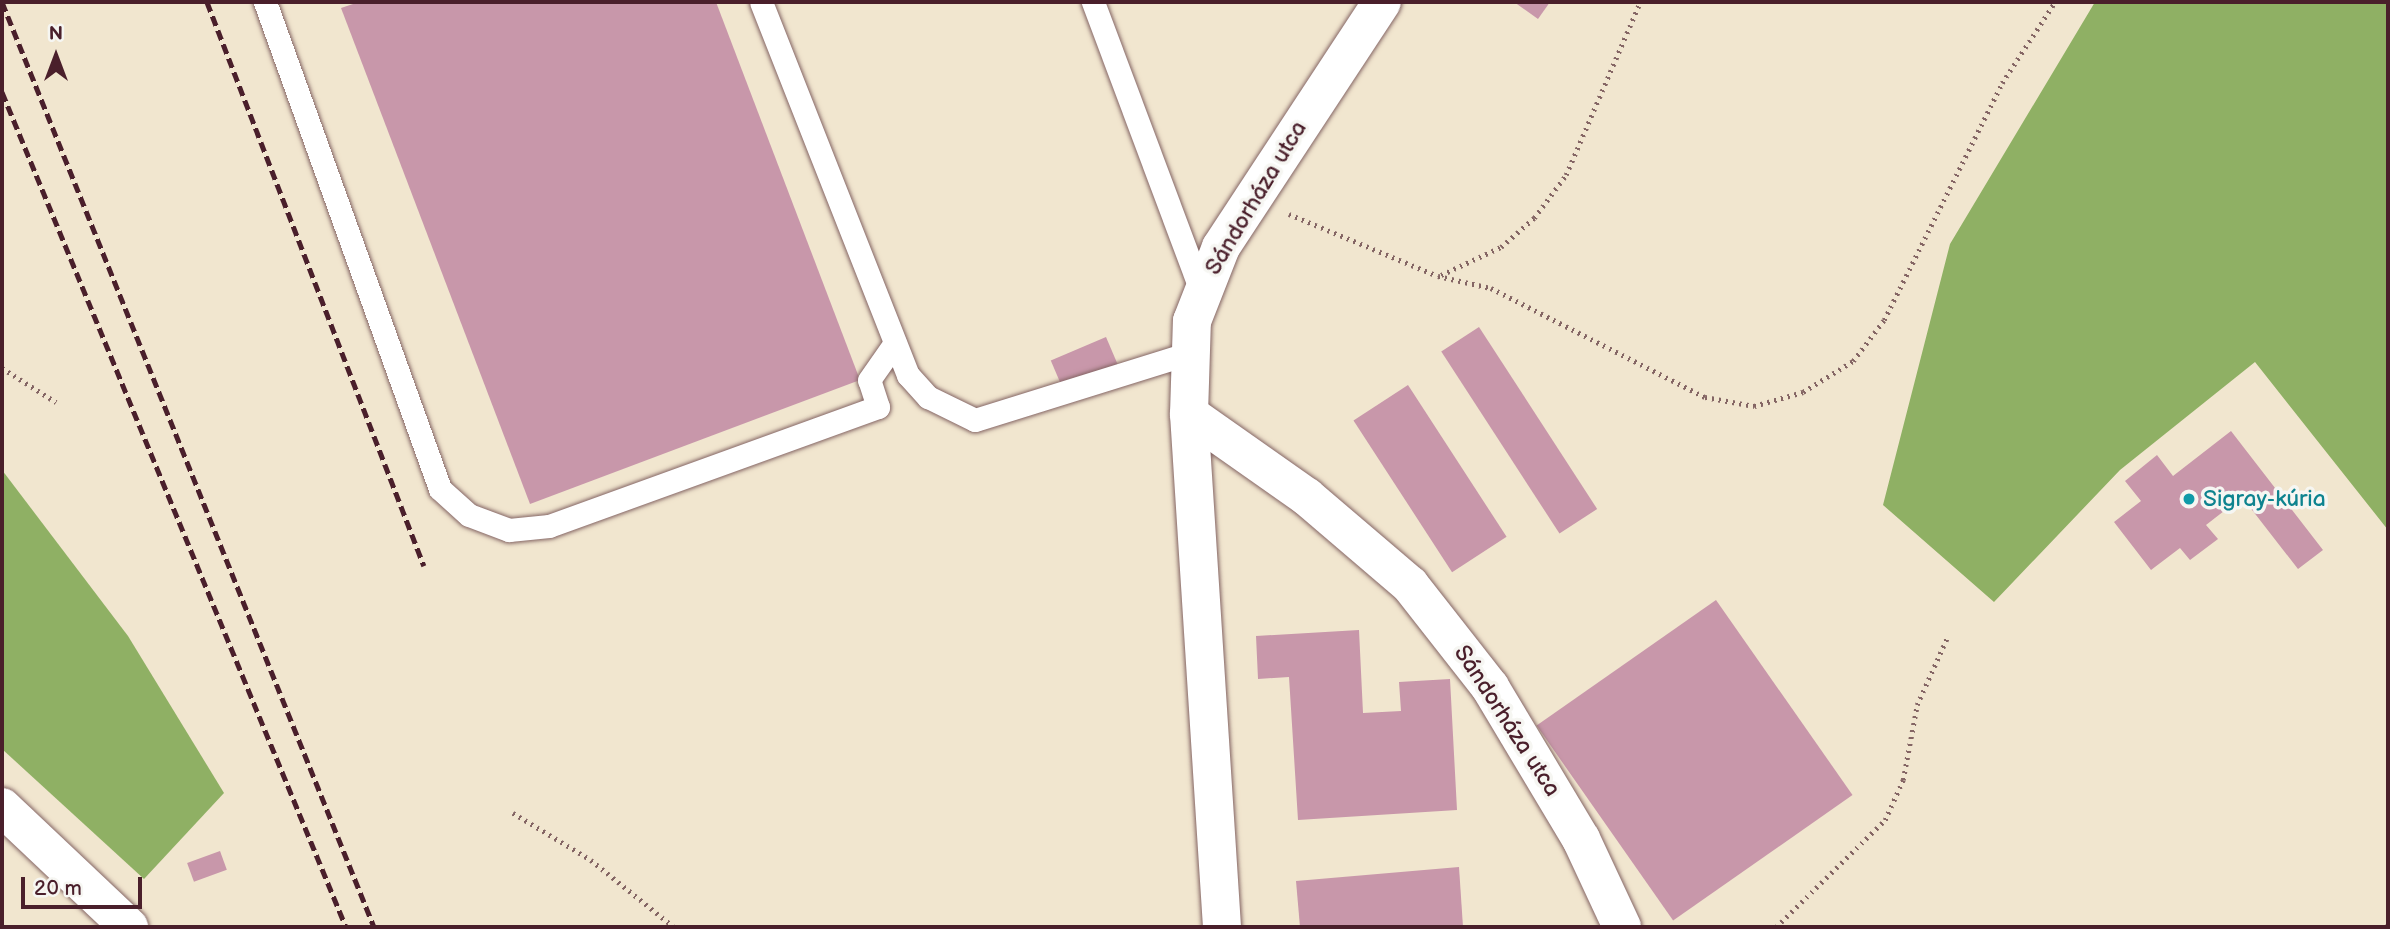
<!DOCTYPE html>
<html>
<head>
<meta charset="utf-8">
<style>
	body { margin:0 }
	#map { position:relative; width:2390px; height:929px; overflow:hidden; background:#f1e6cf; font-family:"Balsamiq Sans",sans-serif }
	div>[style] { position:absolute }
	[style*='--x'] { left:calc(var(--x)*1px); top:calc(var(--y)*1px); width:calc(var(--w)*1px); rotate:calc(var(--a)*1deg) }
	.forest>* { inset:0; background:#8fb064 }
	.building>* { inset:0; background:#c897aa; transform-origin:0 0 }
	.path>* { height:4.5px; margin-top:-2.25px; transform-origin:0; background:repeating-linear-gradient(90deg,#846564 0 2px,transparent 0 7px) }
	.roads { filter:drop-shadow(0 0 2px #846564) drop-shadow(0 0 2px #846564) }
	.lane>* { height:23px; margin:-11.5px; padding:0 11.5px; transform-origin:11.5px; border-radius:11.5px; background:#fff }
	.street>* { height:38px; margin:-19px; padding:0 19px; transform-origin:19px; border-radius:19px; background:#fff }
	.primary>* { height:38px; margin:-19px; padding:0 19px; transform-origin:19px; border-radius:19px; background:#fff }
	.rail>* { height:5px; margin-top:-2.5px; transform-origin:0; background:repeating-linear-gradient(90deg,#4a1f2b 0 10px,transparent 0 15px) }
	.dots>* { width:19px; height:19px; translate:-50% -50%; box-sizing:border-box; border:4px solid #f6f6f2; border-radius:50% }
	span { translate:-50% -50%; white-space:nowrap; text-align:center; line-height:1.15; -webkit-text-stroke:7px #f6f6f2; paint-order:stroke }
	.street-label { font-size:23px; color:#4a1f2b }
	.culture-label { font-size:23px; color:#0d838f }
	.left { translate:0 -50%; text-align:left }
	.frame { position:absolute; inset:0; border:4px solid #4a1f2b; pointer-events:none }
	.north { position:absolute; left:21px; top:21px; width:70px; height:70px; -webkit-text-stroke:5px #f6f6f2; paint-order:stroke; rotate:0deg; font-size:19px; font-weight:700; line-height:28px; text-align:center; color:#4a1f2b }
	.north::after { content:''; display:block; margin:auto; width:24px; height:32px; background:#4a1f2b; clip-path:polygon(50% 0,100% 100%,50% 72%,0 100%) }
	.scale { position:absolute; left:21px; top:877px; width:121px; height:32px; box-sizing:border-box; border:4px solid #4a1f2b; border-top:0; padding-left:9px; font-size:21px; line-height:24px; white-space:nowrap; color:#4a1f2b; -webkit-text-stroke:5px #f6f6f2; paint-order:stroke }
</style>
</head>
<body>
<div id="map">
	<div class="forest">
		<div style="clip-path:polygon(2095px 2px,2388px 2px,2388px 530px,2255px 362px,2120px 470px,1994px 602px,1883px 505px,1950px 244px)"></div>
		<div style="clip-path:polygon(2px 470px,128px 636px,224px 793px,144px 879px,2px 749px)"></div>
	</div>
	<div class="building">
		<div style="clip-path:polygon(359px 2px,716px 2px,860px 380px,530px 504px,341px 8px)"></div>
		<div style="clip-path:polygon(1514px 2px,1550px 2px,1538px 19px)"></div>
		<div style="left:1479px;top:327px;width:217px;height:45px;rotate:57deg"></div>
		<div style="left:1106px;top:337px;width:30px;height:60px;rotate:67deg"></div>
		<div style="left:1408px;top:385px;width:181px;height:65px;rotate:57deg"></div>
		<div style="clip-path:polygon(2231px 431px,2323px 550px,2298px 569px,2242px 497px,2206px 525px,2218px 539px,2190px 560px,2180px 548px,2151px 570px,2114px 522px,2141px 501px,2125px 481px,2157px 455px,2173px 476px)"></div>
		<div style="left:1716px;top:600px;width:238px;height:219px;rotate:55deg"></div>
		<div style="clip-path:polygon(1359px 630px,1363px 713px,1401px 711px,1399px 682px,1450px 679px,1457px 810px,1298px 820px,1289px 677px,1258px 679px,1256px 636px)"></div>
		<div style="left:220px;top:851px;width:20px;height:35px;rotate:70deg"></div>
		<div style="clip-path:polygon(1459px 867px,1463px 927px,1300px 927px,1296px 881px)"></div>
	</div>
	<div class="path">
		<div style="--x:1289;--y:214;--w:161;--a:22.6"></div>
		<div style="--x:1438;--y:276;--w:54;--a:12.8"></div>
		<div style="--x:1491;--y:288;--w:240;--a:27"></div>
		<div style="--x:1705;--y:397;--w:50;--a:10.4"></div>
		<div style="--x:1754;--y:406;--w:51;--a:-15.9"></div>
		<div style="--x:1803;--y:392;--w:59;--a:-31.8"></div>
		<div style="--x:1853;--y:361;--w:51;--a:-52.9"></div>
		<div style="--x:1884;--y:320;--w:265;--a:-63.5"></div>
		<div style="--x:2002;--y:83;--w:97;--a:-56.8"></div>
		<div style="--x:1441;--y:275;--w:66;--a:-25"></div>
		<div style="--x:1501;--y:247;--w:44;--a:-41.3"></div>
		<div style="--x:1534;--y:218;--w:54;--a:-53.3"></div>
		<div style="--x:1566;--y:175;--w:188;--a:-66.8"></div>
		<div style="--x:2;--y:368;--w:64;--a:32.2"></div>
		<div style="--x:513;--y:813;--w:91;--a:31.1"></div>
		<div style="--x:591;--y:860;--w:107;--a:38.9"></div>
		<div style="--x:1776;--y:927;--w:153;--a:-44.5"></div>
		<div style="--x:1885;--y:820;--w:44;--a:-65.8"></div>
		<div style="--x:1903;--y:780;--w:76;--a:-79.4"></div>
		<div style="--x:1917;--y:705;--w:73;--a:-65.9"></div>
		<div style="--x:2386;--y:927;--w:3;--a:-45"></div>
	</div>
	<div class="roads">
		<div class="lane">
			<div style="--x:265;--y:2;--w:517;--a:70.23"></div>
			<div style="--x:440;--y:489;--w:39;--a:42"></div>
			<div style="--x:469;--y:515;--w:43;--a:20.6"></div>
			<div style="--x:509;--y:530;--w:40;--a:-5.7"></div>
			<div style="--x:549;--y:526;--w:350;--a:-19.9"></div>
			<div style="--x:878;--y:407;--w:28;--a:-108"></div>
			<div style="--x:869;--y:380;--w:45;--a:-54.9"></div>
			<div style="--x:761;--y:2;--w:401;--a:68.5"></div>
			<div style="--x:908;--y:375;--w:30;--a:48"></div>
			<div style="--x:928;--y:397;--w:52;--a:26.1"></div>
			<div style="--x:975;--y:420;--w:225;--a:-17.3"></div>
			<div style="--x:1093;--y:2;--w:309;--a:69.5"></div>
		</div>
		<div class="street">
			<div style="--x:1189;--y:414;--w:144;--a:35.1"></div>
			<div style="--x:1307;--y:497;--w:135;--a:40.5"></div>
			<div style="--x:1410;--y:585;--w:130;--a:51.9"></div>
			<div style="--x:1490;--y:687;--w:177;--a:59.1"></div>
			<div style="--x:1581;--y:839;--w:97;--a:65"></div>
			<div style="--x:1222;--y:927;--w:514;--a:-93.68"></div>
			<div style="--x:1189;--y:414;--w:93;--a:-88.2"></div>
			<div style="--x:1192;--y:321;--w:79;--a:-68.6"></div>
			<div style="--x:1221;--y:247;--w:293;--a:-56.7"></div>
		</div>
		<div class="primary">
			<div style="--x:2;--y:807;--w:175;--a:43.4"></div>
		</div>
	</div>
	<div class="rail">
		<div style="--x:2;--y:2;--w:997;--a:68.09"></div>
		<div style="--x:207;--y:2;--w:604;--a:68.96"></div>
		<div style="--x:2;--y:92;--w:903;--a:67.61"></div>
	</div>
	<div class="dots">
		<div style="left:2189px;top:499px;background:#0f9aa8"></div>
	</div>
	<div class="street-label">
		<span style="left:1256px;top:198px;rotate:-59deg">Sándorháza utca</span>
		<span style="left:1507px;top:721px;rotate:57deg">Sándorháza utca</span>
	</div>
	<div class="culture-label">
		<span class="left" style="left:2203px;top:499px">Sigray-kúria</span>
	</div>
	<div class="frame"></div>
	<div class="north">N</div>
	<div class="scale">20 m</div>
</div>
</body>
</html>
